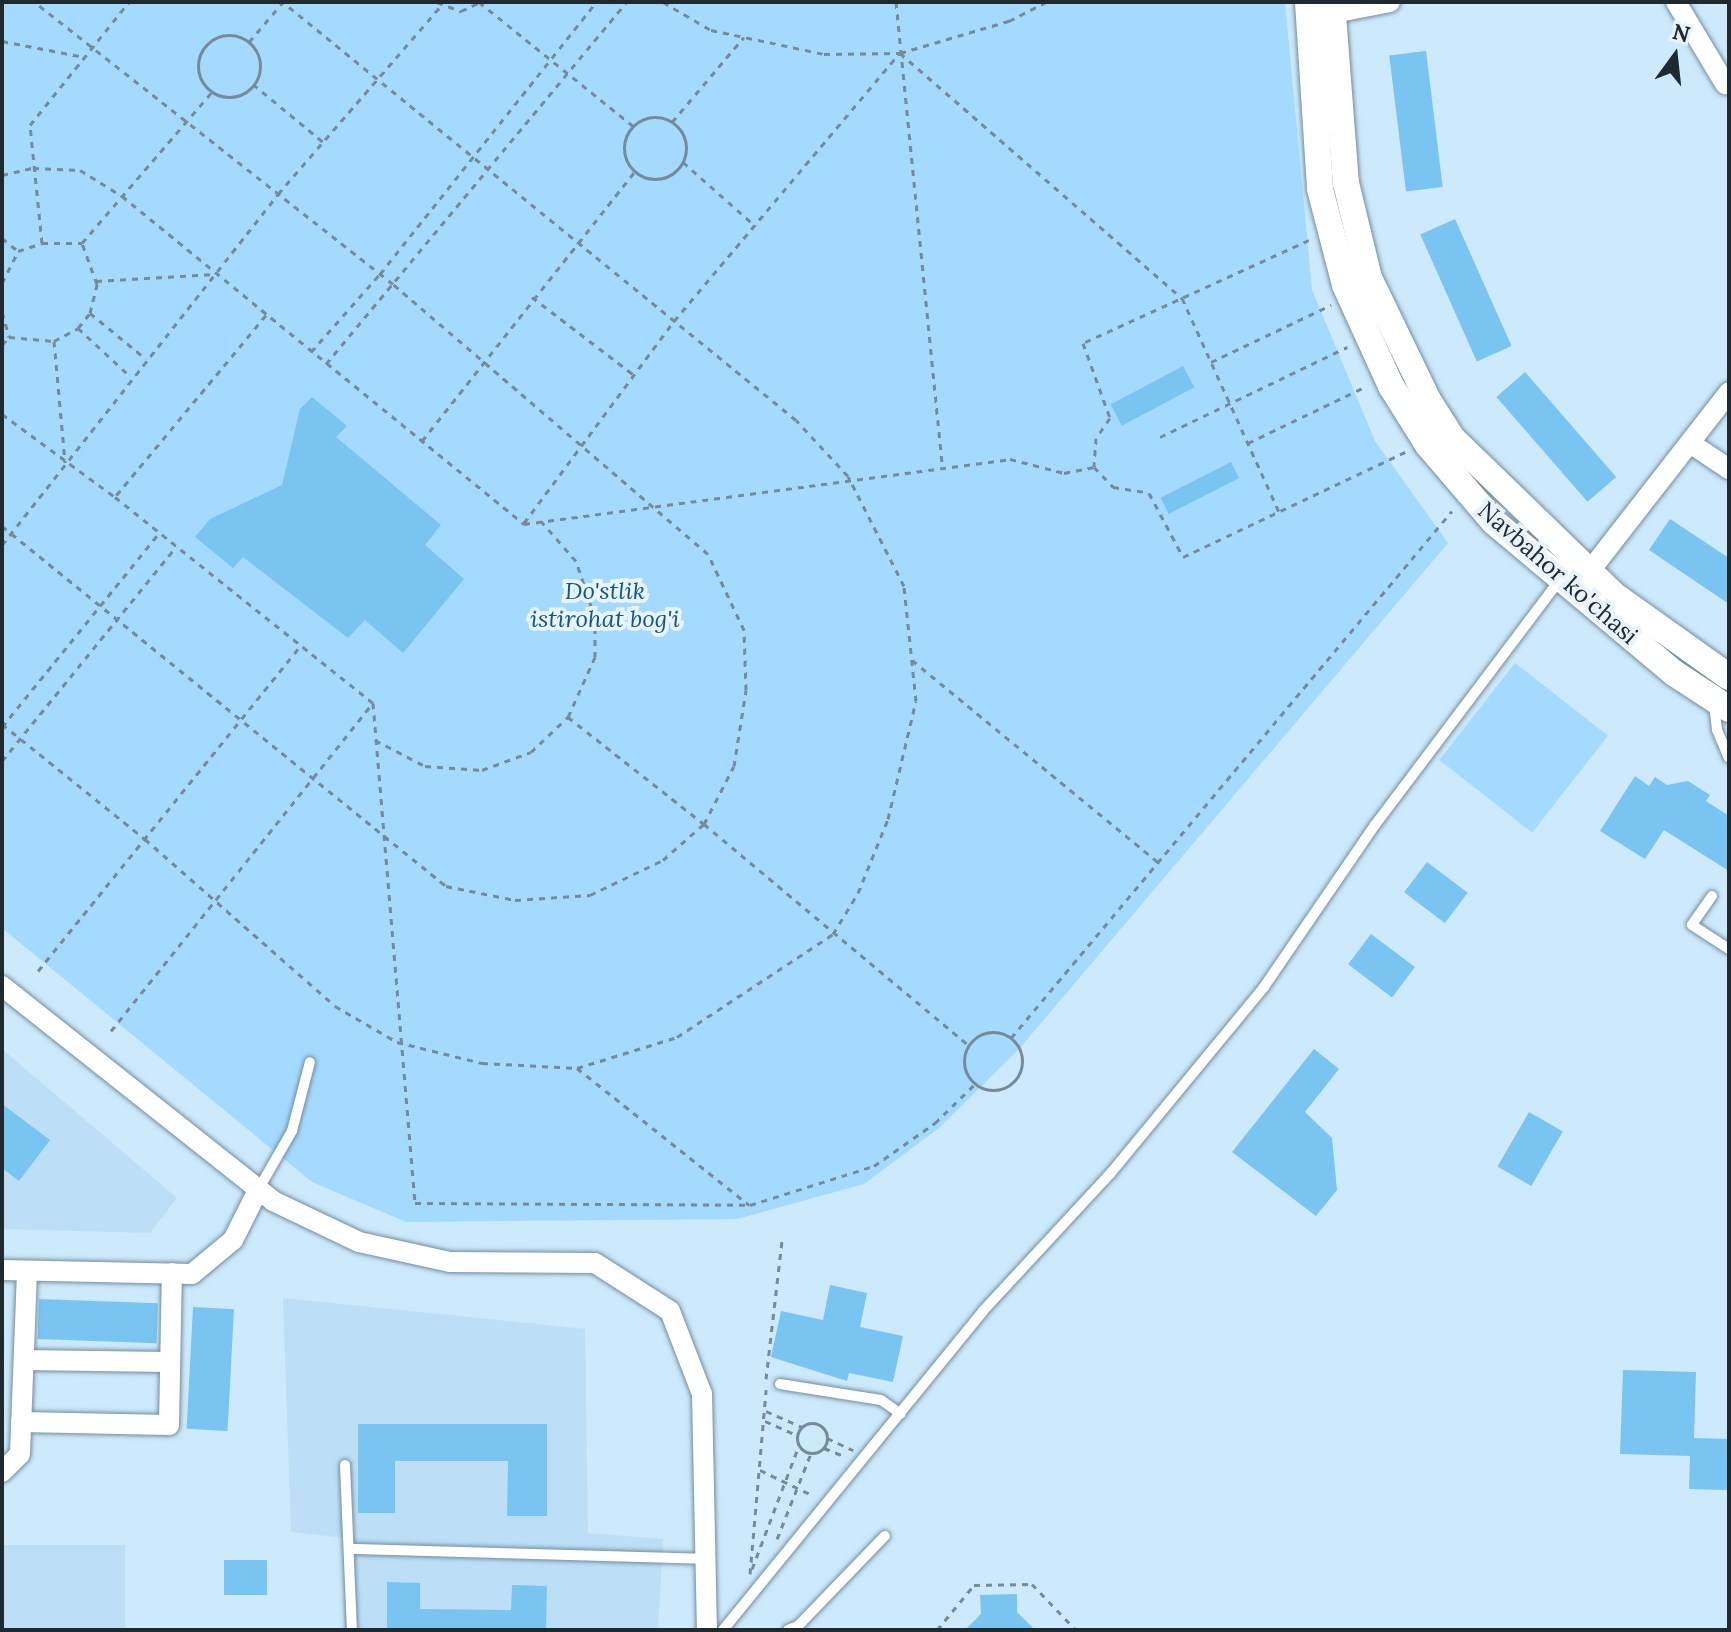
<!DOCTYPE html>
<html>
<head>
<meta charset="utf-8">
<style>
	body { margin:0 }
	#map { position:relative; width:1731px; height:1632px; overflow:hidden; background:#cde9fc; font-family:Lora,serif }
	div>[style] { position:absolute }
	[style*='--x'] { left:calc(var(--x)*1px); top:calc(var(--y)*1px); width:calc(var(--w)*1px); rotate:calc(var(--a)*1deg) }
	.built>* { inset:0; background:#bcdff7; transform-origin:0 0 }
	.green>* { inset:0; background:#a4dafe; transform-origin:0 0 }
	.building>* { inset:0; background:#7ac4f2; transform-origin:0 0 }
	.path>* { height:3px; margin-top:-1.5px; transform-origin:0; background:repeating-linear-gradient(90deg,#778a97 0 6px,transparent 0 12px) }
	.path>.ring { margin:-1.5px; padding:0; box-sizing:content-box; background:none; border:3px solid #778a97; border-radius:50% }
	.roads { filter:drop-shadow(0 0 2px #738d9f) drop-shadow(0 0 2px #738d9f) }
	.service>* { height:10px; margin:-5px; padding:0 5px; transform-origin:5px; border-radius:5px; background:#fff }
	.minor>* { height:20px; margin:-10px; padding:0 10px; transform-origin:10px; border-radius:10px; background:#fff }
	.tertiary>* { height:26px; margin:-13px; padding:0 13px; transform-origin:13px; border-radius:13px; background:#fff }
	span { translate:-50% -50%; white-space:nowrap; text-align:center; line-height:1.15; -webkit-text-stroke:8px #e8f3fb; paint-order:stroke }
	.street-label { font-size:24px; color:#1e2930 }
	.park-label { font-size:24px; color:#0f5a81; font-style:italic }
	.frame { position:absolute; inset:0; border:4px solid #1e2930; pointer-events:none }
	.north { position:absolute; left:1635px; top:16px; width:80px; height:80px; -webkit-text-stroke:6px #e8f3fb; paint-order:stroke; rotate:15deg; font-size:22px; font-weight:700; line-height:32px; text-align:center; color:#1e2930 }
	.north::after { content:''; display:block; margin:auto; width:28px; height:36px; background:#1e2930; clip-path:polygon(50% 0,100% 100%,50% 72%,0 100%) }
</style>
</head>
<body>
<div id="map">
	<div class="built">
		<div style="clip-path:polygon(2px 1049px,177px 1198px,150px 1233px,2px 1229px)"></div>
		<div style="clip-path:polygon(283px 1298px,585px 1329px,588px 1533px,663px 1539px,658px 1630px,344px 1630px,345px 1538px,291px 1532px)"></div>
		<div style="left:2px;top:1545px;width:123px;height:85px"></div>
	</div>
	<div class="green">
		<div style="clip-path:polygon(2px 2px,1285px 2px,1312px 290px,1375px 441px,1448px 543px,1019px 1049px,939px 1128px,864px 1184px,737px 1219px,406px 1222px,312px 1182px,2px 928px)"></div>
		<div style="left:1515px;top:663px;width:118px;height:123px;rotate:38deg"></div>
	</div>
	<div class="building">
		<div style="left:1426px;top:51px;width:137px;height:37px;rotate:83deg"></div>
		<div style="left:1455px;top:219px;width:139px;height:38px;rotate:66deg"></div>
		<div style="left:1183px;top:366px;width:24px;height:82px;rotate:62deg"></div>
		<div style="left:1525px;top:372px;width:139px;height:38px;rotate:49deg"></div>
		<div style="clip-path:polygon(312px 397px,347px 426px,336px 437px,441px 525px,425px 545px,464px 579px,403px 653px,365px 620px,348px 638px,243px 557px,233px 568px,195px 537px,210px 519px,282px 485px,300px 409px)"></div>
		<div style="left:1231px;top:462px;width:18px;height:79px;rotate:63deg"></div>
		<div style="clip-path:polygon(1670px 519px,1729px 558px,1729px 604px,1649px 550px)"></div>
		<div style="clip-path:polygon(1635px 776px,1649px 786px,1655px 777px,1667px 785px,1688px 781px,1710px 795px,1706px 801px,1729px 816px,1729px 871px,1664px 830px,1645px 859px,1600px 831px)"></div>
		<div style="left:1427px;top:862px;width:51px;height:38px;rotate:37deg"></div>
		<div style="left:1371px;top:934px;width:55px;height:38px;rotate:37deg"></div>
		<div style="clip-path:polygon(1314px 1049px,1339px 1069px,1305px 1112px,1332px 1138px,1337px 1190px,1316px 1216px,1232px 1152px)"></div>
		<div style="clip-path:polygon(2px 1104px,50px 1140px,19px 1181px,2px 1168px)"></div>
		<div style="left:1529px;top:1112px;width:39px;height:63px;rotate:30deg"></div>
		<div style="clip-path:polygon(830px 1285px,867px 1293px,860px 1327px,903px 1336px,893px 1382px,849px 1373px,847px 1381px,771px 1357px,781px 1311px,823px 1320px)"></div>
		<div style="left:39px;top:1299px;width:119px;height:40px;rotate:2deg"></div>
		<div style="left:193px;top:1307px;width:41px;height:122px;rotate:3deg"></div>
		<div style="clip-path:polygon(1623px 1370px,1696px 1372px,1694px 1438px,1729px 1439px,1729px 1490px,1689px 1489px,1690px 1456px,1620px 1454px)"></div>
		<div style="clip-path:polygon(358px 1424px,547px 1424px,547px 1516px,507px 1516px,508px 1461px,395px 1461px,395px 1513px,358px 1513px)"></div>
		<div style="left:224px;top:1560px;width:43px;height:35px"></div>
		<div style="clip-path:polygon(387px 1582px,420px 1583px,420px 1609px,511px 1610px,512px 1585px,547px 1586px,546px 1630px,387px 1630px)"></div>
		<div style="clip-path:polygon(1017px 1594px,1017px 1612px,1035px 1630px,965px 1630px,981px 1614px,980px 1595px)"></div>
	</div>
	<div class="path">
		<div style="--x:437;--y:2;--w:26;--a:21"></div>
		<div style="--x:461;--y:11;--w:21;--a:-25"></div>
		<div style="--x:479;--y:2;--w:198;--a:38.8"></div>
		<div style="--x:663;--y:2;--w:56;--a:30.3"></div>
		<div style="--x:711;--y:30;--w:116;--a:12"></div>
		<div style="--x:824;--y:54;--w:76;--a:-0.8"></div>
		<div style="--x:900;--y:53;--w:114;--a:-16.4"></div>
		<div style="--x:1009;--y:21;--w:42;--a:-27.2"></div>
		<div style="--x:896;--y:2;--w:466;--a:84.3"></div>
		<div class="ring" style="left:198px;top:35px;width:59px;height:59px"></div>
		<div style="--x:2;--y:41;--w:84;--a:11"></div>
		<div style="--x:249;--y:42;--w:52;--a:-49.6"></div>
		<div style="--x:253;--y:84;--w:91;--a:39.6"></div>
		<div class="ring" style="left:624px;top:117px;width:59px;height:59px"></div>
		<div style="--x:672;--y:122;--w:111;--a:-49.7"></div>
		<div style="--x:683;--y:162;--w:92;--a:41.5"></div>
		<div style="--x:2;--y:175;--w:32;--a:-13"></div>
		<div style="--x:33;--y:168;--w:47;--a:2.4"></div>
		<div style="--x:80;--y:170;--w:49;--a:31.8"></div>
		<div style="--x:122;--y:196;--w:519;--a:39.21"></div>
		<div style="--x:524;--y:524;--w:490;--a:-7.6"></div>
		<div style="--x:1010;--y:459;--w:56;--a:14.5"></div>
		<div style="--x:1064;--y:473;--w:31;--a:-11"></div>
		<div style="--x:2;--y:238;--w:21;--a:39"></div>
		<div style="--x:1309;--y:240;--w:248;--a:155.5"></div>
		<div style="--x:1083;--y:343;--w:80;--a:70.2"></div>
		<div style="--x:1110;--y:418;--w:24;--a:125"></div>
		<div style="--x:1096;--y:438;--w:29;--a:94"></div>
		<div style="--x:1094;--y:467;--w:28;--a:46"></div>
		<div style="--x:1113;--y:487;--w:36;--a:9"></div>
		<div style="--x:1149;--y:493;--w:72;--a:62"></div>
		<div style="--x:1183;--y:557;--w:246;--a:-25.3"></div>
		<div style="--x:42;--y:243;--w:119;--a:-95.8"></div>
		<div style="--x:30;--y:125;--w:158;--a:-51.2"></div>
		<div style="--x:96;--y:281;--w:119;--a:-3.4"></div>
		<div style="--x:2;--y:283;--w:36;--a:-63"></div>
		<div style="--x:18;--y:251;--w:25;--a:-18"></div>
		<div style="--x:42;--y:243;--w:40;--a:0"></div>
		<div style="--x:82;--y:243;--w:199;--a:-49.3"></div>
		<div style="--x:532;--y:297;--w:128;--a:37.4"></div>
		<div style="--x:2;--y:312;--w:26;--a:74"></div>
		<div style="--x:9;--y:337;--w:45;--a:5.1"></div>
		<div style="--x:54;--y:341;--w:27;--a:-28"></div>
		<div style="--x:78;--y:328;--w:19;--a:-51"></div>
		<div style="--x:90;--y:313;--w:30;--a:-76"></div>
		<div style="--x:97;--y:284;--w:44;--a:-110.1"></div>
		<div style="--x:90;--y:313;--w:72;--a:39.4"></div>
		<div style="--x:266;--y:315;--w:236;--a:129.7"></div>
		<div style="--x:115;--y:497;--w:330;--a:38.6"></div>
		<div style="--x:373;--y:703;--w:502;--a:85.2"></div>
		<div style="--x:415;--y:1203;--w:335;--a:0.3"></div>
		<div style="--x:750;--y:1205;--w:130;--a:-17.5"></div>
		<div style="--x:874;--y:1166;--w:75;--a:-35.2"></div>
		<div style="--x:935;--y:1123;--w:56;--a:-44.3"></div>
		<div style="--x:78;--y:328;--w:72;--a:42.8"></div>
		<div style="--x:54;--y:341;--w:122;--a:84.8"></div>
		<div style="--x:2;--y:345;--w:11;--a:-49"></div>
		<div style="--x:311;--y:352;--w:104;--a:-48.5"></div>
		<div style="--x:380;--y:274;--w:347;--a:-51.5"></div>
		<div style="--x:1211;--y:362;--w:133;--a:-25.4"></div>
		<div style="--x:326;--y:364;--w:471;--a:-50.3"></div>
		<div style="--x:2;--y:414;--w:140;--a:36.3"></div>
		<div style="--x:1160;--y:437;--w:208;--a:-25.7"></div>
		<div style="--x:422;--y:441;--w:344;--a:-51.7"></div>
		<div style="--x:1248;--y:443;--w:132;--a:-25.6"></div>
		<div style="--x:524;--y:523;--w:252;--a:-53.4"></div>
		<div style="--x:674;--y:321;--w:351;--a:-49.9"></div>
		<div style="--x:900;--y:53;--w:374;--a:41"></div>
		<div style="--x:1182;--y:298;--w:235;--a:65.6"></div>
		<div style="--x:2;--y:526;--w:572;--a:39.04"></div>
		<div style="--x:446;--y:886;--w:70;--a:11.5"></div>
		<div style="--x:515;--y:900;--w:75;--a:-3.8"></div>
		<div style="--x:590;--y:895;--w:81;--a:-25.6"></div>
		<div style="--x:663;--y:860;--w:55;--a:-41.3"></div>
		<div style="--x:704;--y:824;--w:65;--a:-62.7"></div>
		<div style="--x:734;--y:766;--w:77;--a:-81"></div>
		<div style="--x:746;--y:690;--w:60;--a:-91.9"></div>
		<div style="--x:744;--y:630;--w:84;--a:-115.3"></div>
		<div style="--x:708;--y:554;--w:415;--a:-139.4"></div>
		<div style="--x:393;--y:284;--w:457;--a:-141.8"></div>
		<div style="--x:2;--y:545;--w:447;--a:-51.8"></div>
		<div style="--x:278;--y:194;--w:249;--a:-49.1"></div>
		<div style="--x:912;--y:660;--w:318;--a:39.4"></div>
		<div style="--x:568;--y:717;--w:173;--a:38.2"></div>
		<div style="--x:704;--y:824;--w:344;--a:39.9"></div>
		<div style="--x:2;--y:724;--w:184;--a:38.8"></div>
		<div style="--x:145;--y:839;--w:253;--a:41.3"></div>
		<div style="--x:335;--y:1006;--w:72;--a:30.1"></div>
		<div style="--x:397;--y:1042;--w:88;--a:13.9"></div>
		<div style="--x:482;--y:1063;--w:95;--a:3"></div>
		<div style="--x:577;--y:1068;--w:105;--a:-17.2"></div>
		<div style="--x:677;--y:1037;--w:187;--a:-33.4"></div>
		<div style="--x:833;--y:934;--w:48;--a:-58.6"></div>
		<div style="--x:858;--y:893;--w:80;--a:-67.9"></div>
		<div style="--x:888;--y:819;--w:121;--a:-76.7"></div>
		<div style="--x:916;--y:701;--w:116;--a:-96"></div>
		<div style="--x:904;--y:586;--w:123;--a:-117"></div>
		<div style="--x:848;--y:476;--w:76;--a:-132.9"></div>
		<div style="--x:796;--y:420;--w:662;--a:-140.83"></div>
		<div style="--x:2;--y:727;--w:250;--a:-51"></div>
		<div style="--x:375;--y:740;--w:56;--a:27.5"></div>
		<div style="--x:425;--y:766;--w:57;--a:4"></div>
		<div style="--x:482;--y:770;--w:52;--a:-20.2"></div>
		<div style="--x:531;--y:752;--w:51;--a:-43.4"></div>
		<div style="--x:568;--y:717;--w:66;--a:-65.8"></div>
		<div style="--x:595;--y:657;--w:39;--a:-90"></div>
		<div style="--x:595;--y:618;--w:60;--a:-108.4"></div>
		<div style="--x:576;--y:561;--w:53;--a:-131.2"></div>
		<div style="--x:2;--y:761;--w:276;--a:-50.9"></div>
		<div style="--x:38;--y:971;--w:417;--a:-51.1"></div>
		<div style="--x:111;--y:1031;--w:420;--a:-51.4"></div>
		<div class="ring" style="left:964px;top:1032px;width:55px;height:55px"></div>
		<div style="--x:1011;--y:1038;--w:687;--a:-50.08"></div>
		<div style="--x:577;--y:1068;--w:220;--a:38.5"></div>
		<div style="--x:766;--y:1379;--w:140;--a:-83.4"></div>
		<div style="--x:766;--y:1411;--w:39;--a:24"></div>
		<div style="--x:765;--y:1421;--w:35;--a:24"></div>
		<div class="ring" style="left:797px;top:1423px;width:27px;height:27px"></div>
		<div style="--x:827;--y:1438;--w:29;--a:25"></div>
		<div style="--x:824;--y:1448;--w:24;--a:22"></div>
		<div style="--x:760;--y:1470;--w:60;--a:25.7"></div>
		<div style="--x:777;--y:1539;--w:92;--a:-68.4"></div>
		<div style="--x:752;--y:1569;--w:133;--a:-69.2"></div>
		<div style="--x:750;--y:1574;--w:185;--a:-85"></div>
		<div style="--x:937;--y:1630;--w:58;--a:-50.6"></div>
		<div style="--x:974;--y:1585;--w:58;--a:-1"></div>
		<div style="--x:1032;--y:1584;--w:64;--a:46.3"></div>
	</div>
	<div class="roads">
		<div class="service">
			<div style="--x:1714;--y:705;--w:25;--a:83"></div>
			<div style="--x:1717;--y:730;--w:30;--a:67"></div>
			<div style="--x:1712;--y:896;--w:35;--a:125"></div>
			<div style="--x:1692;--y:925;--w:44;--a:33"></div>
			<div style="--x:258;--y:1190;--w:68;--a:-60"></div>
			<div style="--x:292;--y:1131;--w:71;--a:-75.4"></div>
			<div style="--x:780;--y:1384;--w:102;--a:9"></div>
			<div style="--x:881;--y:1400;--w:24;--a:35"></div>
			<div style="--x:345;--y:1465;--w:165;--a:87.6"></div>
			<div style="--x:352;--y:1549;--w:354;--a:1.6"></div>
			<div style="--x:723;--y:1630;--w:412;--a:-50.8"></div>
			<div style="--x:983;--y:1311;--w:187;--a:-47.2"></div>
			<div style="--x:1110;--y:1174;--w:242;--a:-50.5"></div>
			<div style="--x:1264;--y:987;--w:196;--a:-55.6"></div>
			<div style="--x:1375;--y:825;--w:306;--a:-53"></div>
			<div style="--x:788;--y:1630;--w:11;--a:-22"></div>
			<div style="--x:798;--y:1626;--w:125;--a:-46"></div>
		</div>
		<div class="minor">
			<div style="--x:1676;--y:2;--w:96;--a:59.1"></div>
			<div style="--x:1333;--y:13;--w:58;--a:-10.9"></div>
			<div style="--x:1690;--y:443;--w:47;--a:33.7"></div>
			<div style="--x:1589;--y:572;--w:228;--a:-52.1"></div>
			<div style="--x:2;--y:986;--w:346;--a:38.4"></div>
			<div style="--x:273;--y:1201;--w:95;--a:25.5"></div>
			<div style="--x:359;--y:1242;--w:93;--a:12.4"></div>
			<div style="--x:450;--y:1262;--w:145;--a:0.4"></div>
			<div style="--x:595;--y:1263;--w:89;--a:32.6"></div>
			<div style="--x:670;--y:1311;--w:89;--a:68.9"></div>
			<div style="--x:702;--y:1394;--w:236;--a:88.8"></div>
			<div style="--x:2;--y:1270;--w:190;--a:1.2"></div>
			<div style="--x:192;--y:1274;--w:53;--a:-39.7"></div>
			<div style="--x:233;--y:1240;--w:56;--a:-63.4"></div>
			<div style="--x:24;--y:1360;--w:143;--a:0.8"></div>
			<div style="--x:21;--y:1422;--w:148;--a:1.2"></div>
			<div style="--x:169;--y:1425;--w:152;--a:-88.9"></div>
			<div style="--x:2;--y:1472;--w:25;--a:-45"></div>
			<div style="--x:20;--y:1454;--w:183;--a:-87.8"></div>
		</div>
		<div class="tertiary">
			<div style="--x:1308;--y:2;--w:187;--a:86.3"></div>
			<div style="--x:1320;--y:189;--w:99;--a:75.4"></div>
			<div style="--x:1345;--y:285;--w:111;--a:65.5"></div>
			<div style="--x:1391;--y:386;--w:70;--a:57.9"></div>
			<div style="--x:1428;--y:445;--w:101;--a:49.4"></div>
			<div style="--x:1494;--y:522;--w:235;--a:40"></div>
			<div style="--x:1674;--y:673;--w:66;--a:33.2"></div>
			<div style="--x:1332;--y:2;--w:182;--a:85.6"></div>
			<div style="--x:1346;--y:183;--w:98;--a:76.4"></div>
			<div style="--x:1369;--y:278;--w:136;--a:64.2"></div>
			<div style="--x:1428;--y:400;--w:45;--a:57.7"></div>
			<div style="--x:1452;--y:438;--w:226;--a:44.1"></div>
			<div style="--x:1614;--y:595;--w:141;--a:35.5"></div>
		</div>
	</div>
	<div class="street-label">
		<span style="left:1558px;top:573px;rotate:41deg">Navbahor ko'chasi</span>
	</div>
	<div class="park-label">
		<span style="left:605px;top:605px">Do'stlik<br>istirohat bog'i</span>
	</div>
	<div class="frame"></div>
	<div class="north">N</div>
</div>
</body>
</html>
